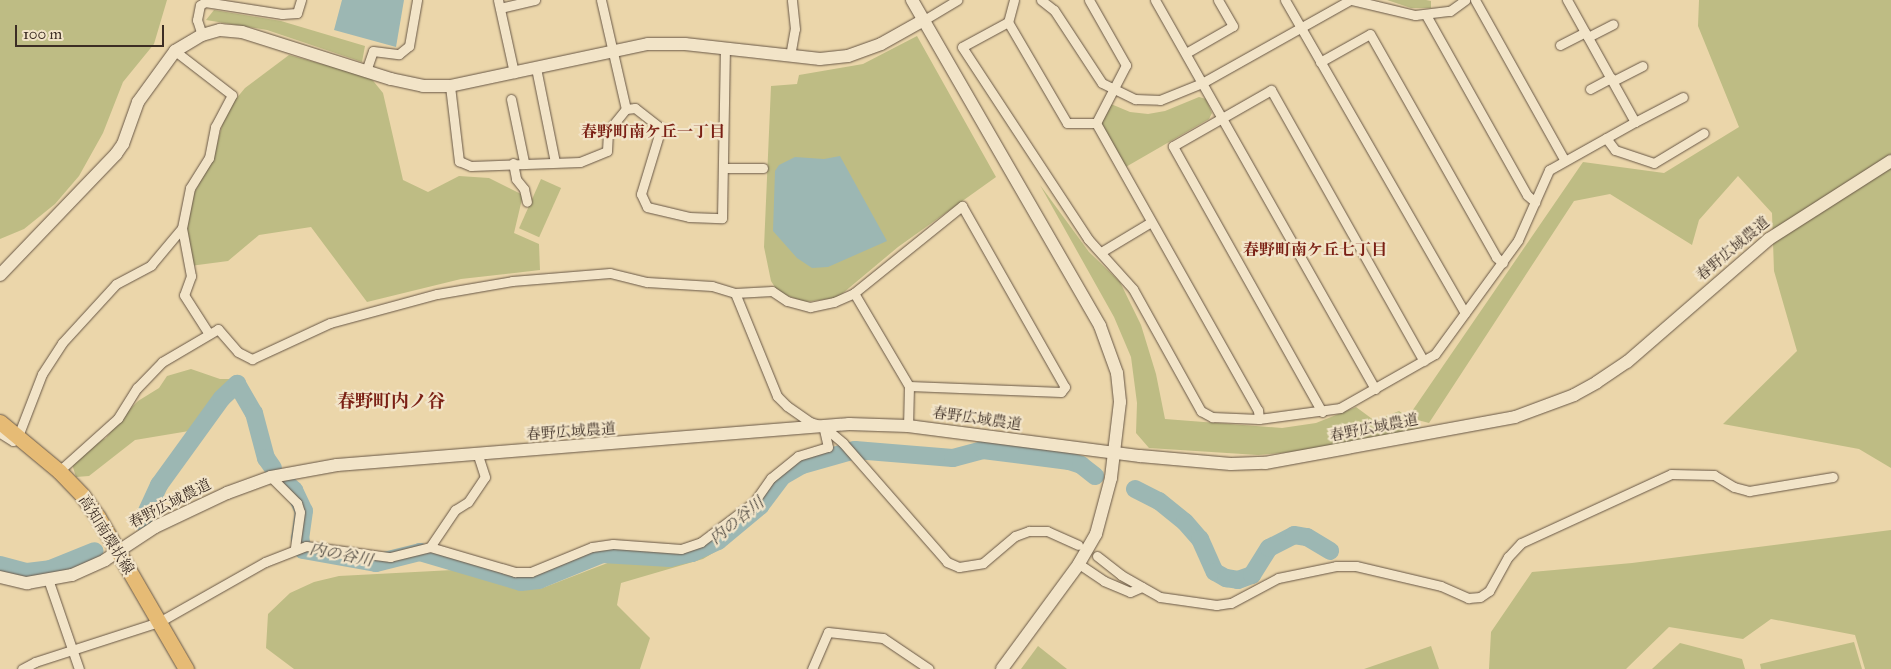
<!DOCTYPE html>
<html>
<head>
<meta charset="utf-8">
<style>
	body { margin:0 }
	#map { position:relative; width:1891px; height:669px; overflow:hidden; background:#ebd6aa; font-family:"IM FELL Great Primer","Noto Serif JP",serif }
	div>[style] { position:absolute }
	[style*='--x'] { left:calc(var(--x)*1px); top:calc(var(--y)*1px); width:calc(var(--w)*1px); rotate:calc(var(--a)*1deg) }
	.green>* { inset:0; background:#bebc84; transform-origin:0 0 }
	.water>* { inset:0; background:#9cb7b3 }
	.river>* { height:18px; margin:-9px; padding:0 9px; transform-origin:9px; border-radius:9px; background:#9cb7b3 }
	.roads { filter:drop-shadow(0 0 1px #685746) drop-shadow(0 0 1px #685746) }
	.street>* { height:9px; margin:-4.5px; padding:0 4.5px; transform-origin:4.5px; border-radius:4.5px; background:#f2e4c8 }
	.secondary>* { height:12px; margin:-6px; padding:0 6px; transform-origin:6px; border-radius:6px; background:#f2e4c8 }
	.primary>* { height:15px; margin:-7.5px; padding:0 7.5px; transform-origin:7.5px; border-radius:7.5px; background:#e6bb75 }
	span { translate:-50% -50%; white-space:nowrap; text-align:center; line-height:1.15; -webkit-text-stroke:4.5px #f2e4c8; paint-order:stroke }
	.street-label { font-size:15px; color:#3c2d24 }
	.neighbourhood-label { font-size:16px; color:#7a1f14; font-weight:700 }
	.water-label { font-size:16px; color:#4f4941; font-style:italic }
	.quarter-label { font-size:18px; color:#7a1f14; font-weight:700 }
	.scale { position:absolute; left:15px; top:25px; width:149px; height:22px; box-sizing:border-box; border:2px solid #3c2d24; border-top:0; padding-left:6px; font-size:15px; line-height:18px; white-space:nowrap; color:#3c2d24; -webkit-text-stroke:4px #f2e4c8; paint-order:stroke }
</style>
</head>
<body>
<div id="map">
	<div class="green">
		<div style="clip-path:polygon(0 0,167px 0,154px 44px,123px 82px,103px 133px,79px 176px,55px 204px,24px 229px,0 239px)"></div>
		<div style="clip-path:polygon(1387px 0,1426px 0,1431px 1px,1431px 8px,1411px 8px)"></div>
		<div style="clip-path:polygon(1699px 0,1891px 0,1891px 468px,1859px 449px,1723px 424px,1797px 351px,1774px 271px,1772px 213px,1738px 176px,1699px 220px,1692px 245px,1610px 194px,1574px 201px,1429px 423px,1410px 418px,1422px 428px,1322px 449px,1258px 455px,1149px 448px,1136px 433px,1137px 403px,1131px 357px,1114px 317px,1040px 185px,1089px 252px,1120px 282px,1141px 325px,1156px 374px,1165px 419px,1282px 428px,1316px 423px,1356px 407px,1375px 421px,1399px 411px,1408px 417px,1583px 162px,1664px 173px,1739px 127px,1698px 26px)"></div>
		<div style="clip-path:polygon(214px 10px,281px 21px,365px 46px,362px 62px,267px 30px,206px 20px)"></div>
		<div style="clip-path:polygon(917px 36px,996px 177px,898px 247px,837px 298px,804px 302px,778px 292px,771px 281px,764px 247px,771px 86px,797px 84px,799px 75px,863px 64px)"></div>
		<div style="clip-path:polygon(289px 55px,370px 77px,383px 93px,403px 180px,428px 192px,459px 176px,489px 178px,523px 195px,514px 233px,539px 244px,540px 270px,461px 279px,367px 302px,311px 227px,259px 235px,228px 261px,190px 266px,184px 239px,190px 201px,214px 155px,226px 111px,245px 88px)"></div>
		<div style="clip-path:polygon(1199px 97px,1206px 99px,1212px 113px,1209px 119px,1124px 168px,1101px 124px,1111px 104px,1130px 112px,1148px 114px,1165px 111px)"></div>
		<div style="left:541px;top:179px;width:22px;height:54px;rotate:24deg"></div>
		<div style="clip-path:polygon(191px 369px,220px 379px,238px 379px,195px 430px,135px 440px,89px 476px,76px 477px,72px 464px,84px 449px,106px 438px,120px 419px,138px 401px,159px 388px,167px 376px)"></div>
		<div style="clip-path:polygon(1891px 530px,1891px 669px,1865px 669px,1855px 635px,1771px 619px,1743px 639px,1669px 627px,1626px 669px,1489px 669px,1491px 632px,1532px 572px,1632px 563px)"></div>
		<div style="clip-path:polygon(717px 532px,728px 544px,703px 559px,621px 583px,617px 605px,650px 638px,640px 669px,294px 669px,266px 648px,268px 614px,290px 593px,314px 582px,339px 576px,472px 569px,507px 586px,540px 589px,623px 557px,675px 547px)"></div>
		<div style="clip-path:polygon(1854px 642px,1862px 669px,1761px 669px,1760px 664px)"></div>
		<div style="clip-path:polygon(1680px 643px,1742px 659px,1745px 669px,1652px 669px)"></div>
		<div style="clip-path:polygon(1038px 646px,1067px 669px,1021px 669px)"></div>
		<div style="clip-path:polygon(1431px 646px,1439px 669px,1364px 669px)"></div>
	</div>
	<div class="water">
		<div style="clip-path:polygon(342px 0,404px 0,396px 47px,334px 30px)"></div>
		<div style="clip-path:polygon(840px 156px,887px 241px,828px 267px,812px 268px,797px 258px,773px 231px,775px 171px,779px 165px,795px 157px,824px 159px)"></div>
	</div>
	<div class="river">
		<div style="--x:281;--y:478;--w:18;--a:43"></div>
		<div style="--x:294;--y:490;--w:23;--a:65"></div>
		<div style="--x:304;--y:511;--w:27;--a:98"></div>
		<div style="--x:300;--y:538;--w:12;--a:76"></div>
		<div style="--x:303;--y:550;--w:74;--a:10.1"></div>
		<div style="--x:376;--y:563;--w:45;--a:-14"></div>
		<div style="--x:420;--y:552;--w:105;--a:16.5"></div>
		<div style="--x:521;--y:582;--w:18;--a:-6"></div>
		<div style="--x:539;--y:580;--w:68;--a:-22.4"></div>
		<div style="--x:602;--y:554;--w:68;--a:3.4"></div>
		<div style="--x:670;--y:558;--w:23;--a:-13"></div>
		<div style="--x:692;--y:553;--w:29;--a:-25"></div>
		<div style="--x:718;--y:541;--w:55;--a:-39.8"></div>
		<div style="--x:760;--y:506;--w:38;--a:-53"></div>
		<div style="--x:783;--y:476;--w:22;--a:-30"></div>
		<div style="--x:802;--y:465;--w:55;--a:-15.8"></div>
		<div style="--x:855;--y:450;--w:98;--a:4.7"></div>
		<div style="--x:953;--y:458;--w:31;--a:-15"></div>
		<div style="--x:983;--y:450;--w:87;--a:7.3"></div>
		<div style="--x:1069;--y:461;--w:13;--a:18"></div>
		<div style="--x:1081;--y:465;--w:18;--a:38"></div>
		<div style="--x:1135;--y:489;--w:27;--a:27"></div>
		<div style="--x:1159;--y:501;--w:33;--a:39"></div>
		<div style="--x:1185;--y:522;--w:23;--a:49"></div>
		<div style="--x:1200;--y:539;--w:36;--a:66"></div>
		<div style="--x:1215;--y:572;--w:13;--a:29"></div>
		<div style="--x:1226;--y:578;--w:12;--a:9"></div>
		<div style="--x:1238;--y:580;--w:15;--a:-20"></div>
		<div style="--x:1252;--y:575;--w:32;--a:-58"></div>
		<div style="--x:1269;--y:548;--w:28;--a:-27"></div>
		<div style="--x:1294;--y:535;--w:13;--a:9"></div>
		<div style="--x:1307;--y:537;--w:27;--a:31"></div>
		<div style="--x:142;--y:522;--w:41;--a:-65.3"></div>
		<div style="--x:159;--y:485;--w:107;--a:-54.1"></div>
		<div style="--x:222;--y:398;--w:21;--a:-43"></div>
		<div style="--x:237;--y:384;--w:34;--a:60"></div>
		<div style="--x:254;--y:413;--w:47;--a:75.1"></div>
		<div style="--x:266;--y:458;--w:12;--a:55"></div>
		<div style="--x:0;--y:565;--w:28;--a:15"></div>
		<div style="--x:27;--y:572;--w:23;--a:-7"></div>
		<div style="--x:50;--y:569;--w:48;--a:-21.8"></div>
	</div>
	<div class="roads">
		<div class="street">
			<div style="--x:498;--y:0;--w:75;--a:77.6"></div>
			<div style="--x:601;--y:0;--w:112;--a:77.1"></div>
			<div style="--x:1014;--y:0;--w:23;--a:105"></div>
			<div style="--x:1008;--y:22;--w:52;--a:151.5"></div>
			<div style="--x:962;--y:47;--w:230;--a:56.7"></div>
			<div style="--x:1088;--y:239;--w:67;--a:48"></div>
			<div style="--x:1133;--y:289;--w:140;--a:60.9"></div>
			<div style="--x:1201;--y:411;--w:13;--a:29"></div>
			<div style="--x:1212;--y:417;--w:47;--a:2.4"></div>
			<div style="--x:1041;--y:0;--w:16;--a:38"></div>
			<div style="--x:1054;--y:10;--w:87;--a:56.7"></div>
			<div style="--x:1102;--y:83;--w:37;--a:26"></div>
			<div style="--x:1135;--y:99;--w:25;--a:2"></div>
			<div style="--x:1160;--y:100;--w:45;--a:-22"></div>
			<div style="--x:1202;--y:83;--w:170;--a:-29.3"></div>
			<div style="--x:1089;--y:0;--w:75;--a:60.4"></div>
			<div style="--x:1126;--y:65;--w:65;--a:117.3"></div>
			<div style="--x:1096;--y:123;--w:330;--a:60.6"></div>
			<div style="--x:1258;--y:410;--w:9;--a:84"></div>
			<div style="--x:1259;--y:419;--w:82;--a:-7.7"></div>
			<div style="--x:1340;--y:408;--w:109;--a:-29.6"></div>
			<div style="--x:1435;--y:354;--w:141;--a:-53.9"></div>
			<div style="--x:1518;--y:240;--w:77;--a:-66.1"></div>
			<div style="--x:1549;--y:170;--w:98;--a:-29.2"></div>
			<div style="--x:1635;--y:122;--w:140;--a:-119.1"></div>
			<div style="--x:1155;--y:0;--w:447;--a:60.5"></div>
			<div style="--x:1285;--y:0;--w:361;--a:60.1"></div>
			<div style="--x:1352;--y:0;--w:65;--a:13.4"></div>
			<div style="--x:1415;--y:15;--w:35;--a:-7"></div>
			<div style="--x:1450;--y:11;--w:19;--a:-36"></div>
			<div style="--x:1475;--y:0;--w:184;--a:60.8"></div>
			<div style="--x:500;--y:8;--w:36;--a:-13"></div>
			<div style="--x:1426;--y:15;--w:206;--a:60.7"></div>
			<div style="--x:1527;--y:195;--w:11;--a:41"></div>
			<div style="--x:924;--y:20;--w:39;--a:-31"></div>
			<div style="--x:1008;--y:22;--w:117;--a:59.7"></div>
			<div style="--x:1067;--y:123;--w:29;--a:0"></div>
			<div style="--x:202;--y:35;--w:16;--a:-108"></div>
			<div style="--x:197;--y:20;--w:15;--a:-79"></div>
			<div style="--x:200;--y:5;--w:6;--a:-31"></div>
			<div style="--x:205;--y:2;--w:78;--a:8.9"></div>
			<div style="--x:282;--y:14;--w:15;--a:-4"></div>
			<div style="--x:297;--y:13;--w:14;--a:-73"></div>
			<div style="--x:1588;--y:37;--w:28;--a:-27"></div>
			<div style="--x:1560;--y:45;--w:28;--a:-27"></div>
			<div style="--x:1186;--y:53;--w:54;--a:-29.9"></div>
			<div style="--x:1233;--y:26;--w:30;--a:-120"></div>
			<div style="--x:790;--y:56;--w:27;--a:-80"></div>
			<div style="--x:795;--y:29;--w:29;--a:-96"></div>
			<div style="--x:1320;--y:62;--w:57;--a:-29.2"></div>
			<div style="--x:1370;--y:34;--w:256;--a:60.5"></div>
			<div style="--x:1496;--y:257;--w:9;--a:41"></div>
			<div style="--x:536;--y:68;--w:96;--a:78.6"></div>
			<div style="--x:366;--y:71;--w:21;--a:-71"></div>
			<div style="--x:373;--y:51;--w:26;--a:7"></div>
			<div style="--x:399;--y:54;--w:13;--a:-39"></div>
			<div style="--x:409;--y:46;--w:47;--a:-80.1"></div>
			<div style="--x:1613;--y:81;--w:33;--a:-27"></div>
			<div style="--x:450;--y:86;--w:76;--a:83.2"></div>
			<div style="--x:459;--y:161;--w:13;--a:23"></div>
			<div style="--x:471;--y:166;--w:109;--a:-2.1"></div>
			<div style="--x:580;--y:162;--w:29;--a:-22"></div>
			<div style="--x:607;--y:151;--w:20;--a:-87"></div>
			<div style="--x:608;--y:131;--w:28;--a:-51"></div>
			<div style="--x:626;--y:109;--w:9;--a:-6"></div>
			<div style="--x:635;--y:108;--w:33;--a:38"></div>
			<div style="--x:661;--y:128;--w:69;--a:106.9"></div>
			<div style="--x:641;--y:194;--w:14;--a:65"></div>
			<div style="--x:647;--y:207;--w:43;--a:13.4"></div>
			<div style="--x:689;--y:217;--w:33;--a:2"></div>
			<div style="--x:722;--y:218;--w:169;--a:-89"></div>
			<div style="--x:1590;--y:89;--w:24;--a:-28"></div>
			<div style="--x:511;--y:99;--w:64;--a:78.3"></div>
			<div style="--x:1635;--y:122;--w:54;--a:-27.5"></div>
			<div style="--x:1606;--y:138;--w:15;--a:53"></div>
			<div style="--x:1615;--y:150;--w:41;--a:18.4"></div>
			<div style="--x:1654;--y:163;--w:58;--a:-31"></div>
			<div style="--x:513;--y:163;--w:16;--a:79"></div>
			<div style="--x:516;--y:179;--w:13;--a:51"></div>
			<div style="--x:524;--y:189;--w:13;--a:77"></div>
			<div style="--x:724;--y:168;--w:39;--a:0"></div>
			<div style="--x:182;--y:228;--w:49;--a:79.4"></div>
			<div style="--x:191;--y:276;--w:20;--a:110"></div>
			<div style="--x:184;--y:295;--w:46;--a:57.3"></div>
			<div style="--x:1101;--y:252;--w:58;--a:-31"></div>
			<div style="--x:735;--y:293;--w:37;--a:-3"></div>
			<div style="--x:772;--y:291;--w:18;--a:34"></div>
			<div style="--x:787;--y:301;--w:24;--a:15"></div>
			<div style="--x:810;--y:307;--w:25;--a:-12"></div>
			<div style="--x:834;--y:302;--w:22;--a:-24"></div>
			<div style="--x:854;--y:293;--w:139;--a:-38.9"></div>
			<div style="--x:962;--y:206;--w:208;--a:60.4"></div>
			<div style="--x:1065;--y:387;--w:6;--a:129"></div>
			<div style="--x:1061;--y:392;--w:152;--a:-177.7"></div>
			<div style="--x:854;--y:293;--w:108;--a:59.4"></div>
			<div style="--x:909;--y:386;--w:40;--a:91.4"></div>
			<div style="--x:1322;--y:412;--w:305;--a:-119.3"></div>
			<div style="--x:1173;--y:146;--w:113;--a:-29.7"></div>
			<div style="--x:1271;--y:90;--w:311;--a:60.6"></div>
			<div style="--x:0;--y:433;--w:15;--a:32"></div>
			<div style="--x:13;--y:441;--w:7;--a:-45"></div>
			<div style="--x:18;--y:436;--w:66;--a:-68.8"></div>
			<div style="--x:42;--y:374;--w:37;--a:-57"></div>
			<div style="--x:62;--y:343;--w:80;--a:-47.5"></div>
			<div style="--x:116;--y:284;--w:40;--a:-28"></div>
			<div style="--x:151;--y:265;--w:48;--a:-50"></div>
			<div style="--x:182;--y:228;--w:41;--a:-78.7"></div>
			<div style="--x:190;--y:188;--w:36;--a:-58"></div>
			<div style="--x:209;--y:158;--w:32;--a:-79"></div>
			<div style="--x:215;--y:127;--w:36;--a:-62"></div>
			<div style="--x:232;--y:95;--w:72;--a:-142.3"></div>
			<div style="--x:59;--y:471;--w:79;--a:-41.9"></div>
			<div style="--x:118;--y:418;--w:36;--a:-58"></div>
			<div style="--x:137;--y:388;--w:36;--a:-46"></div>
			<div style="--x:162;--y:362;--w:65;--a:-30.5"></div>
			<div style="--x:218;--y:329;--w:30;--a:49"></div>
			<div style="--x:238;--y:352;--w:16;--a:27"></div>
			<div style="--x:252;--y:359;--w:86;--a:-24.8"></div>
			<div style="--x:330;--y:323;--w:111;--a:-15.2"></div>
			<div style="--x:437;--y:294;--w:76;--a:-9.8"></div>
			<div style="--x:512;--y:281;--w:98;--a:-4.7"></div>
			<div style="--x:610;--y:273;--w:38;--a:14"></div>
			<div style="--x:647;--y:282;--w:65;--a:3.5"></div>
			<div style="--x:712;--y:286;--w:24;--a:17"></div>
			<div style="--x:735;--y:293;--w:111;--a:67.8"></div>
			<div style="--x:777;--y:396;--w:14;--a:45"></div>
			<div style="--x:787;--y:406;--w:28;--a:35"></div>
			<div style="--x:810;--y:422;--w:14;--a:17"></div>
			<div style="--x:823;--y:426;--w:26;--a:40"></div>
			<div style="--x:843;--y:443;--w:158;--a:48.8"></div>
			<div style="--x:947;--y:562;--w:13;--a:23"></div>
			<div style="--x:959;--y:567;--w:24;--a:-9"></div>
			<div style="--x:983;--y:563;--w:42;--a:-40.2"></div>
			<div style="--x:1015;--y:536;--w:15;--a:-20"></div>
			<div style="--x:1029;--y:531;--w:18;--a:0"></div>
			<div style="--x:1047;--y:531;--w:34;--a:24"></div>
			<div style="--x:271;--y:477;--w:37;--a:45"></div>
			<div style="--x:297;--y:503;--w:9;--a:72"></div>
			<div style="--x:300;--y:512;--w:37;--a:98"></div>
			<div style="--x:430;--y:547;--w:45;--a:-56"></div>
			<div style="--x:455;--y:510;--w:15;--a:-32"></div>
			<div style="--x:468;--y:502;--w:30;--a:-56"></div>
			<div style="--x:485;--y:477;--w:23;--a:-108"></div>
			<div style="--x:1097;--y:556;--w:31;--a:38"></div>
			<div style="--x:1121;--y:575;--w:45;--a:29.4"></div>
			<div style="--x:1160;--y:597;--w:57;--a:8.1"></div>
			<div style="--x:1216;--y:605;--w:15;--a:-8"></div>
			<div style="--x:1231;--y:603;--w:53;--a:-28"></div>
			<div style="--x:1278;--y:578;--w:59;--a:-11.7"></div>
			<div style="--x:1336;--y:566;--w:20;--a:0"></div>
			<div style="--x:1356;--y:566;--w:87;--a:13.2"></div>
			<div style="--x:1441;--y:586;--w:30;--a:24"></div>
			<div style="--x:1468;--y:598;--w:12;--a:-5"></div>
			<div style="--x:1480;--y:597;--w:11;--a:-34"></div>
			<div style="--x:1489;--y:591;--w:39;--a:-61"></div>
			<div style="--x:1508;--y:557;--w:19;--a:-47"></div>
			<div style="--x:1521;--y:543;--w:165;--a:-24.7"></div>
			<div style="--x:1671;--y:474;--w:43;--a:1.3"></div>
			<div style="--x:1714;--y:475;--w:23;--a:31"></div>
			<div style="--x:1734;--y:487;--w:16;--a:15"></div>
			<div style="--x:1749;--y:491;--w:85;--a:-9.5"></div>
			<div style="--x:1079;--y:564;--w:30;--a:34"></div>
			<div style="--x:1104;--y:581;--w:28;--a:23"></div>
			<div style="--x:1130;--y:592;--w:13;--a:-23"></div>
			<div style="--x:49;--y:582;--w:92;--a:71"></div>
			<div style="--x:22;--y:669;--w:15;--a:-28"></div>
			<div style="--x:35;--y:662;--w:130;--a:-17.9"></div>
			<div style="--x:159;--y:622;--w:122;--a:-29.5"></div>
			<div style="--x:265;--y:562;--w:44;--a:-21.3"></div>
			<div style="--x:306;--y:546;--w:85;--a:7.5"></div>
			<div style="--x:390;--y:557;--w:41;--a:-14"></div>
			<div style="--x:430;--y:547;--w:89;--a:16.4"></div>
			<div style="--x:515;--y:572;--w:16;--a:0"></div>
			<div style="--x:531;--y:572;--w:66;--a:-22.3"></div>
			<div style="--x:592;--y:547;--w:21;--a:-8"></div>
			<div style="--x:613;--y:544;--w:68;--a:4.2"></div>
			<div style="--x:681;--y:549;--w:21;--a:-19"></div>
			<div style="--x:701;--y:542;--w:66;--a:-37"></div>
			<div style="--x:754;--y:502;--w:29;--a:-55"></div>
			<div style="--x:771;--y:478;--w:35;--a:-39"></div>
			<div style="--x:798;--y:456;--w:31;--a:-17"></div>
			<div style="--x:828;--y:447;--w:22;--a:-103"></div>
			<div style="--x:812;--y:669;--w:40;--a:-66.6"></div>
			<div style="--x:828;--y:632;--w:55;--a:6.2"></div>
			<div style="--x:883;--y:638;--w:55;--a:34"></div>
		</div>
		<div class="secondary">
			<div style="--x:912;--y:0;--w:376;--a:60"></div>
			<div style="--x:1100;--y:326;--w:50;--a:70.1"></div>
			<div style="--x:1117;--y:373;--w:29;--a:84"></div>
			<div style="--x:1120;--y:402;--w:77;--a:96.8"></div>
			<div style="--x:1111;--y:478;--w:58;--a:105"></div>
			<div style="--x:1096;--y:534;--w:34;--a:120"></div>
			<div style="--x:1079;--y:564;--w:130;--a:126.3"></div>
			<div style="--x:0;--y:275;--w:168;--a:-46.2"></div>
			<div style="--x:116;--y:154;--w:12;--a:-55"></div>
			<div style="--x:123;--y:144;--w:45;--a:-70.3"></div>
			<div style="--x:138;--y:102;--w:63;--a:-54"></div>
			<div style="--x:175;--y:51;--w:31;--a:-31"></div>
			<div style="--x:202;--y:35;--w:19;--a:-16"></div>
			<div style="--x:220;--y:30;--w:22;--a:5"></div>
			<div style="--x:242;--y:32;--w:156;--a:17.5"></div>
			<div style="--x:391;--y:79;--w:33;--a:12"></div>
			<div style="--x:423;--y:86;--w:27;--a:0"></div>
			<div style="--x:450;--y:86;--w:202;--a:-12"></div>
			<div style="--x:648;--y:44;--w:37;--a:0"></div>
			<div style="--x:685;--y:44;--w:136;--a:6.3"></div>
			<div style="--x:820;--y:59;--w:28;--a:-6"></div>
			<div style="--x:848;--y:56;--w:35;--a:-20"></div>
			<div style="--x:881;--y:44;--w:49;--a:-29.2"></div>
			<div style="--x:0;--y:577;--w:28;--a:13"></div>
			<div style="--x:27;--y:583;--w:46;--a:-10.1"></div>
			<div style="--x:72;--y:575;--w:36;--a:-24"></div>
			<div style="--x:105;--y:560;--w:60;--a:-33.4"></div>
			<div style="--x:155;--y:527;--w:80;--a:-25.3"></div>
			<div style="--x:227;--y:493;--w:47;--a:-20"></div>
			<div style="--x:271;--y:477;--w:67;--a:-10.3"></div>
			<div style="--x:337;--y:465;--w:514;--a:-4.58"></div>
			<div style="--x:849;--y:424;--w:59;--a:1.9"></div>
			<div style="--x:908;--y:426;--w:234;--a:7.4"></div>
			<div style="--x:1140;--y:456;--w:91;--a:5"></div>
			<div style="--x:1231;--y:464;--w:34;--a:-2"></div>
			<div style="--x:1265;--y:463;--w:254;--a:-10.4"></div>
			<div style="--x:1515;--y:417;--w:63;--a:-20.4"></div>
			<div style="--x:1574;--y:395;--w:26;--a:-29"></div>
			<div style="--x:1597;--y:382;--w:36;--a:-34"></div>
			<div style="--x:1627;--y:362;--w:188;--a:-40.9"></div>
			<div style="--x:1769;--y:239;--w:145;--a:-32.6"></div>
		</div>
		<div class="primary">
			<div style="--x:0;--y:422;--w:77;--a:39.7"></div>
			<div style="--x:59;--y:471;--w:33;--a:46"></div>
			<div style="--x:82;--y:495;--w:27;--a:54"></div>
			<div style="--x:98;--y:517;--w:176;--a:59.9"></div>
		</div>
	</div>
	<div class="street-label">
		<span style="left:1733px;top:249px;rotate:-40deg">春野広域農道</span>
		<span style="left:977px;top:419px;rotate:8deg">春野広域農道</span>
		<span style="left:1374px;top:428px;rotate:-11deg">春野広域農道</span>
		<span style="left:571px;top:432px;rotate:-4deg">春野広域農道</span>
		<span style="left:170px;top:504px;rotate:-27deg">春野広域農道</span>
		<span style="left:106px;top:535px;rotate:58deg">高知南環状線</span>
	</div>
	<div class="neighbourhood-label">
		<span style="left:653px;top:132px">春野町南ケ丘一丁目</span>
		<span style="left:1315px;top:250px">春野町南ケ丘七丁目</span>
	</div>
	<div class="water-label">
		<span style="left:737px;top:521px;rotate:-39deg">内の谷川</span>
		<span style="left:341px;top:555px;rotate:11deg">内の谷川</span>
	</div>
	<div class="quarter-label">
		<span style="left:391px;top:401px">春野町内ノ谷</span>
	</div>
	<div class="scale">100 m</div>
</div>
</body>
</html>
